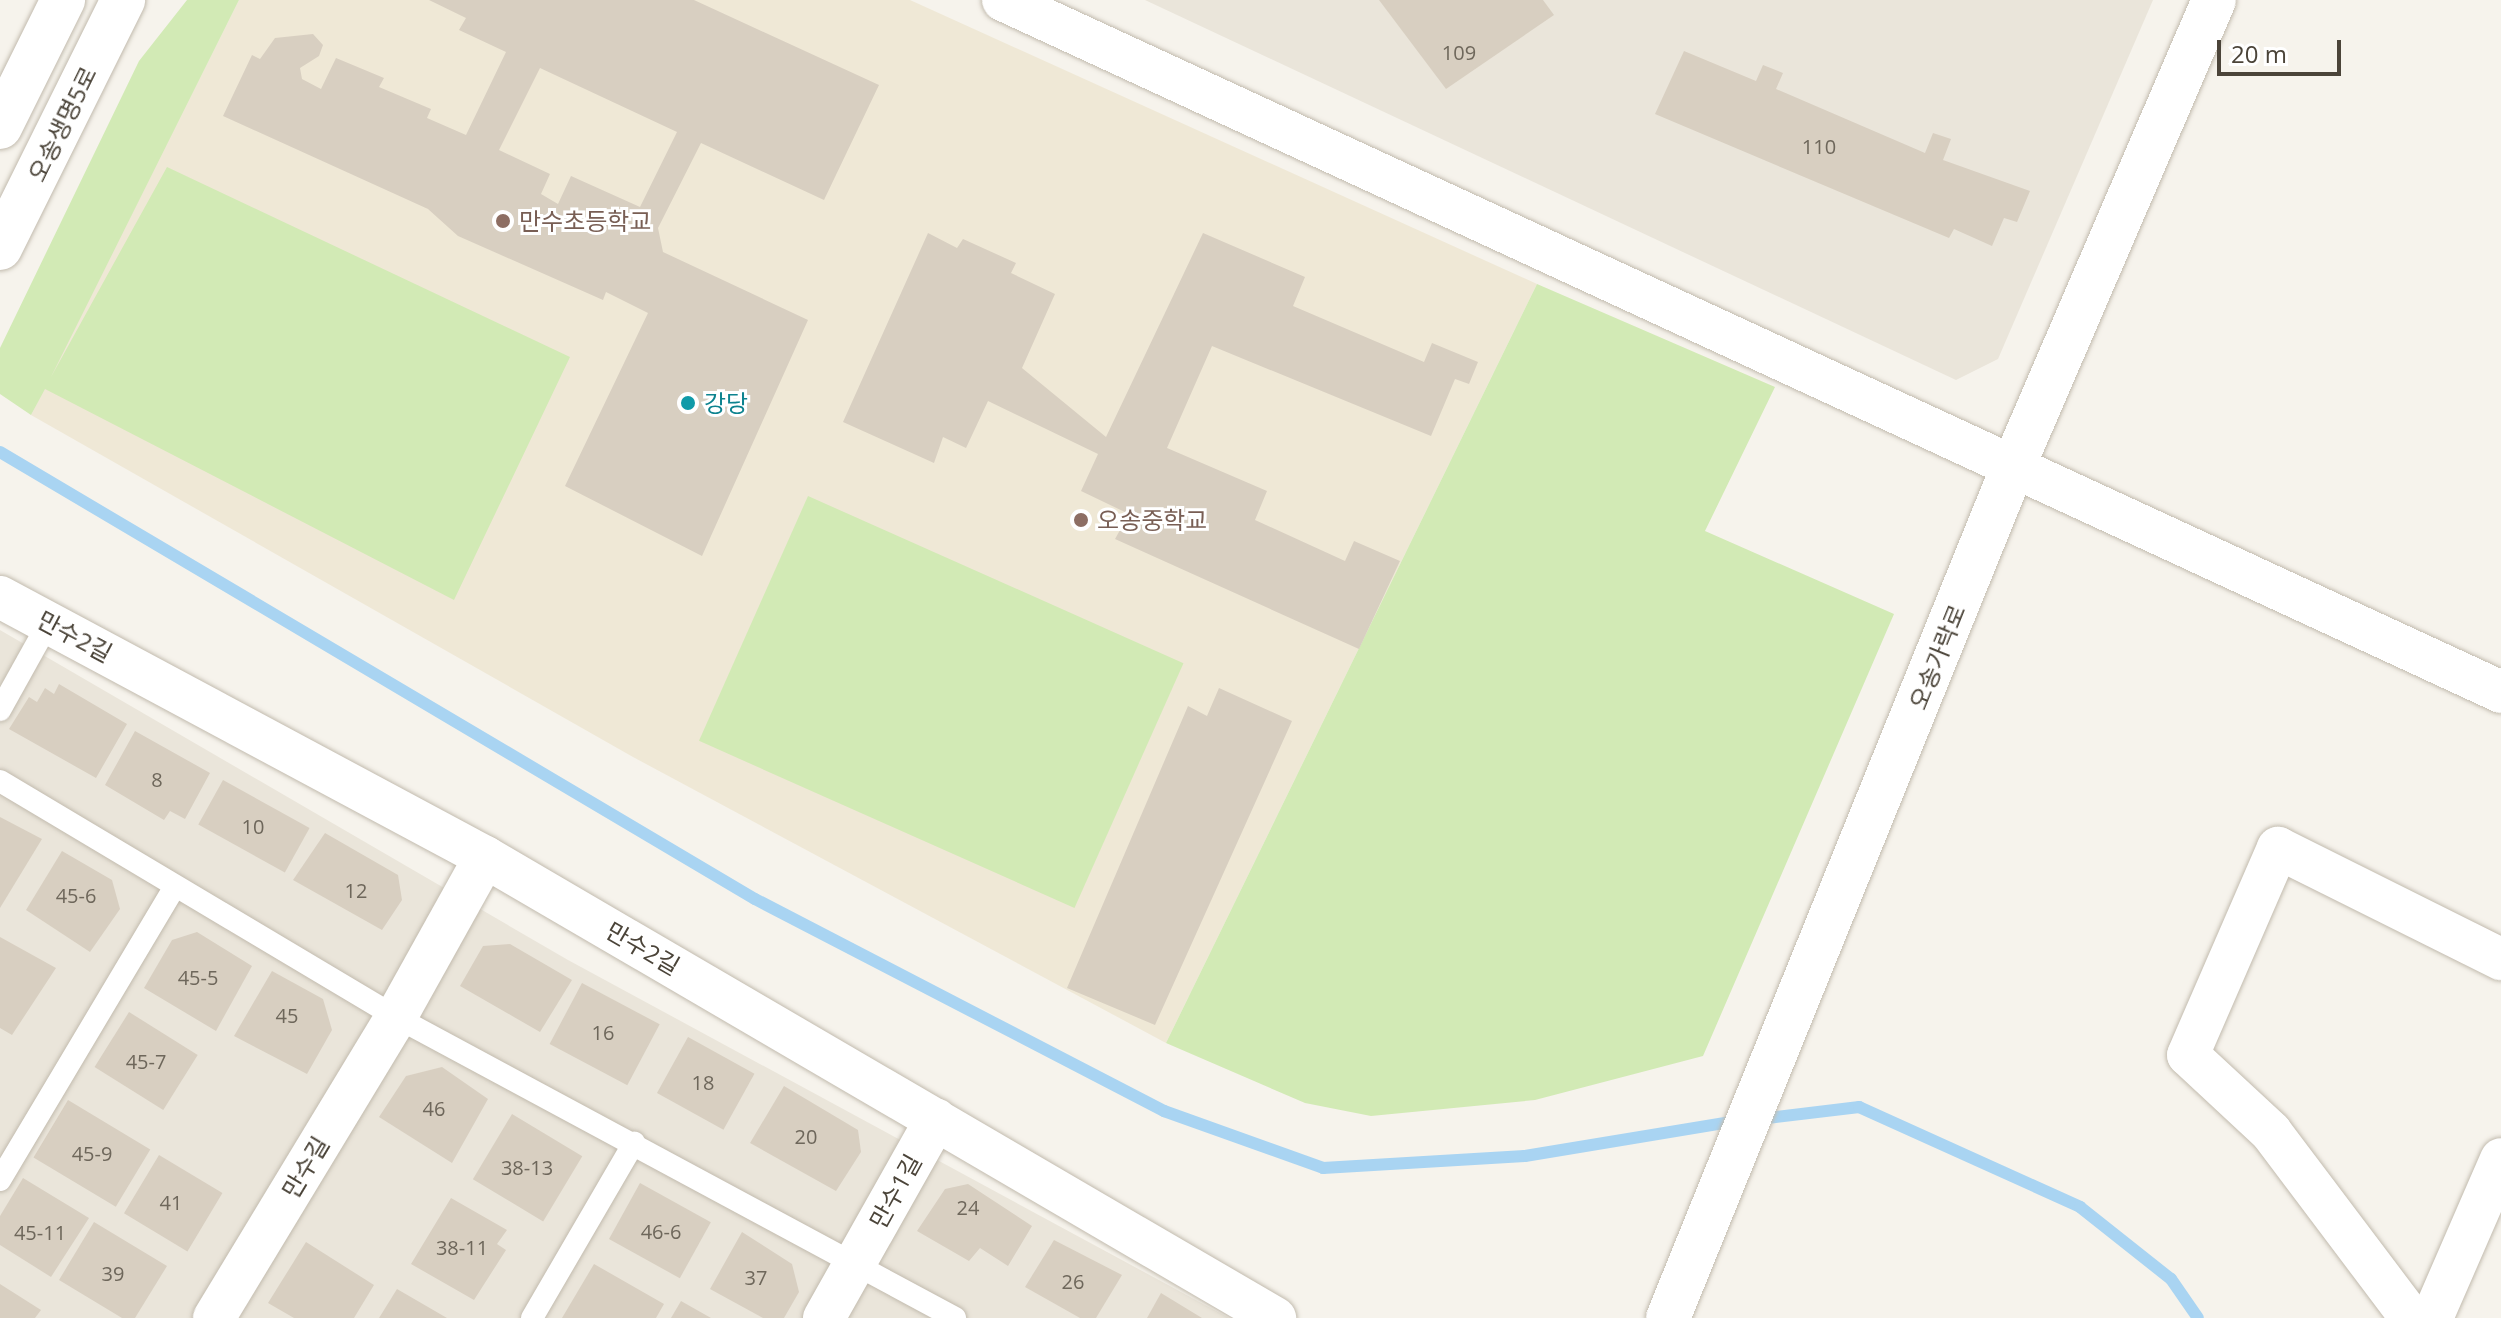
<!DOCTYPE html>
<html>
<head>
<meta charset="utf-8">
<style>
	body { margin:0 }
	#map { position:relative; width:2501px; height:1318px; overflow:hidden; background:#f6f3ec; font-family:"Open Sans","Noto Sans KR",sans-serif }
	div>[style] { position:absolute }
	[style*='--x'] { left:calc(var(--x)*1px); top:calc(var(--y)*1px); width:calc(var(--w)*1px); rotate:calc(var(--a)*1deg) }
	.residential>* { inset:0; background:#eae5da }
	.education>* { inset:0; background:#efe8d6 }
	.green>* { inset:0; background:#d2eab5; transform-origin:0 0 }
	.stream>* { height:12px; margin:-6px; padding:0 6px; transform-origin:6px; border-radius:6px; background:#a9d4f2 }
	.building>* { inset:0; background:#d8cfc1; transform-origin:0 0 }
	.roads { filter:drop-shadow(0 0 2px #c2bbae) drop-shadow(0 0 2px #c2bbae) }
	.service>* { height:22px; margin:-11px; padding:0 11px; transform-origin:11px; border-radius:11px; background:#fff }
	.minor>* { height:42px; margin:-21px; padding:0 21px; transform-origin:21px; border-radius:21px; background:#fff }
	.tertiary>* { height:44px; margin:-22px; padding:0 22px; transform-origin:22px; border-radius:22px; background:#fff }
	.dots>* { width:22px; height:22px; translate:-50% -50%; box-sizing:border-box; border:4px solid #fff; border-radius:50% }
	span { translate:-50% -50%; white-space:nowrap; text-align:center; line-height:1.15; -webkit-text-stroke:6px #fff; paint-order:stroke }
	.number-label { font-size:20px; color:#6e675b }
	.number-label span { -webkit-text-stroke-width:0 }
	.street-label { font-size:24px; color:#4b4439 }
	.education-label { font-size:24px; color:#785e54 }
	.left { translate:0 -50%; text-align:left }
	.culture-label { font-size:24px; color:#0d838f }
	.scale { position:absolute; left:2217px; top:40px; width:124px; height:36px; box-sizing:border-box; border:4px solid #4b4439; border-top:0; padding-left:10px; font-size:24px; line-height:28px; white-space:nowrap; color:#4b4439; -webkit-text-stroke:6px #fff; paint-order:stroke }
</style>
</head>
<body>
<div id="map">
	<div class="residential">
		<div style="clip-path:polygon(1145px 0,2153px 0,1998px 359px,1956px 380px)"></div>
		<div style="clip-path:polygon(0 630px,568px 960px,1229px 1318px,0 1318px)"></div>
	</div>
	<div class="education">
		<div style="clip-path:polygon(239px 0,910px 0,1537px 284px,1166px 1043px,633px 757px,31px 415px)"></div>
	</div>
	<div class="green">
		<div style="clip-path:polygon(187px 0,239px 0,51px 377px,167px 167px,570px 357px,454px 600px,45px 389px,31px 415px,0 394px,0 348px,139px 61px)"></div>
		<div style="clip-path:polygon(1537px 284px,1775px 387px,1705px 531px,1894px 614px,1703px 1056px,1535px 1100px,1371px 1116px,1305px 1103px,1166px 1043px)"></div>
		<div style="left:808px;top:496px;width:411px;height:268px;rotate:24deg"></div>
	</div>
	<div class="stream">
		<div style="--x:0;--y:452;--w:877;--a:30.63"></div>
		<div style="--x:755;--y:899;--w:461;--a:27.4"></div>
		<div style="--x:1164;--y:1111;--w:169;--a:19.7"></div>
		<div style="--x:1323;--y:1168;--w:202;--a:-3.4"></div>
		<div style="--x:1525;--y:1156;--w:215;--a:-9.4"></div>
		<div style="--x:1760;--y:1119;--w:100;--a:-6.9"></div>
		<div style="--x:1859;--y:1107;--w:243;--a:24.3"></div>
		<div style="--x:2080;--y:1207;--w:116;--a:38.4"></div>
		<div style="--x:2171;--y:1279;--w:47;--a:55.3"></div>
	</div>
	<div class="building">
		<div style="clip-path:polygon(evenodd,429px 0,694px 0,879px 85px,824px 200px,701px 143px,658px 228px,663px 252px,808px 320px,702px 556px,565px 486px,648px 313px,606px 292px,603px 300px,458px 236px,428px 209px,223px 116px,252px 55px,260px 59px,275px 38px,313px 34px,323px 45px,319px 56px,300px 68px,302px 79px,321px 89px,336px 58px,384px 78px,379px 87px,431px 109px,427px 118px,466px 135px,506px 52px,459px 30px,466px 18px,429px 0,540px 68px,677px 132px,640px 207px,571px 176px,558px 204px,541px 194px,550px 174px,499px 150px,540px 68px)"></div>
		<div style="clip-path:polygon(1379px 0,1543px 0,1554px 15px,1446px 89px)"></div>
		<div style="clip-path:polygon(1684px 51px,1756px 81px,1763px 65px,1783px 73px,1776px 89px,1925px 153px,1933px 133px,1951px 139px,1943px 160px,2030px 191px,2017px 222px,2004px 218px,1992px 246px,1954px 229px,1949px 238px,1655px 114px)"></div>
		<div style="clip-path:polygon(928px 233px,957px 248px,963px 239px,1016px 263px,1011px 273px,1055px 294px,1022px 368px,1106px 437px,1203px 233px,1305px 277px,1293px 306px,1424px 362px,1432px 343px,1478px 362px,1469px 384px,1455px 379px,1431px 436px,1212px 346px,1167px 448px,1267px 491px,1255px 520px,1345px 561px,1354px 541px,1400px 561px,1359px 649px,1115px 539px,1129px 514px,1081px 491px,1098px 454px,988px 401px,966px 448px,943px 437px,934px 463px,843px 422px)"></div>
		<div style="clip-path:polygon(59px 684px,127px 724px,96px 778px,9px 729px,29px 697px,37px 702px,45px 688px,54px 694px)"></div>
		<div style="clip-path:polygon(1219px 688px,1292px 721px,1155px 1025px,1067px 988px,1188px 706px,1207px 716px)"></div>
		<div style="clip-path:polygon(135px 731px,210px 773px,185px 819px,170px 811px,164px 820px,105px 785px)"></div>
		<div style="left:223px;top:780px;width:99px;height:51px;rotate:29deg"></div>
		<div style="clip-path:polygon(0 817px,42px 839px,0 908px)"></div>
		<div style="clip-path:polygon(325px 833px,398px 875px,402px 900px,382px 930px,293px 880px)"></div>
		<div style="clip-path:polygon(62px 851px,112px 880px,120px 909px,90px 952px,26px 910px)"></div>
		<div style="clip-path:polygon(197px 932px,252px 966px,216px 1031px,144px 988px,172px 940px)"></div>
		<div style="clip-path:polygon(0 937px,56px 968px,12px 1035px,0 1028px)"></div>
		<div style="clip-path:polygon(510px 944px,572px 980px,540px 1032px,460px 986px,483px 946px)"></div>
		<div style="clip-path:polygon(272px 971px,323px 999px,332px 1030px,307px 1074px,234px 1036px)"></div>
		<div style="left:582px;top:983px;width:88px;height:69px;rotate:28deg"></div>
		<div style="left:129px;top:1012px;width:81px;height:65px;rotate:32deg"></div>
		<div style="left:688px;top:1037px;width:76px;height:64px;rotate:29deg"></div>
		<div style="clip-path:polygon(442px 1067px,488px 1099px,452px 1163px,379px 1117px,406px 1076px)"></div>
		<div style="clip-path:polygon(784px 1086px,858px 1130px,861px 1152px,836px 1191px,750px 1143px)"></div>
		<div style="left:68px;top:1100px;width:96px;height:67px;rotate:31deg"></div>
		<div style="left:512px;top:1114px;width:82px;height:76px;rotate:31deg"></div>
		<div style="left:159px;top:1155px;width:74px;height:68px;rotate:31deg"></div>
		<div style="clip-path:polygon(23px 1178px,89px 1218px,51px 1277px,0 1245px,0 1216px)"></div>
		<div style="left:640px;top:1183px;width:81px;height:64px;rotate:29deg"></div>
		<div style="clip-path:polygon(968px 1184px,1032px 1226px,1008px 1266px,980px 1248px,969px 1261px,917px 1231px,945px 1189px)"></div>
		<div style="clip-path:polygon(451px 1198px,507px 1230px,497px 1244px,506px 1250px,474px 1300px,411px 1264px)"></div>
		<div style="clip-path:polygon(94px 1222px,167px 1266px,135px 1318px,122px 1318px,59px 1280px)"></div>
		<div style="clip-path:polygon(742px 1232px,792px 1264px,799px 1292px,784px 1318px,763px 1318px,710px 1289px)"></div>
		<div style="clip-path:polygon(1054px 1240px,1122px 1275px,1096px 1318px,1080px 1318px,1025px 1287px)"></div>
		<div style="clip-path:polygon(306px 1242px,374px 1285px,354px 1318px,294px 1318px,268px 1303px)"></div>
		<div style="clip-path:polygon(594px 1264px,664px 1304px,656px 1318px,562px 1318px)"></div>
		<div style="clip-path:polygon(0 1284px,41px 1310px,35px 1318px,0 1318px)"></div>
		<div style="clip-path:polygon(397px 1289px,447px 1318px,379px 1318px)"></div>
		<div style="clip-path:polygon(1161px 1293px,1202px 1318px,1147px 1318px)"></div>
		<div style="clip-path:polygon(681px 1301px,711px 1318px,671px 1318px)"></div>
	</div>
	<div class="roads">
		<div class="service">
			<div style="--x:0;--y:710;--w:101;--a:-60.9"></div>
			<div style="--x:0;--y:781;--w:461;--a:30.8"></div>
			<div style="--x:396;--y:1017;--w:635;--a:28.3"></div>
			<div style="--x:0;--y:1180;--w:342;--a:-59.2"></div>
			<div style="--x:532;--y:1318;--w:203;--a:-59.8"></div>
		</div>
		<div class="minor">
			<div style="--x:1003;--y:0;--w:1650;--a:24.79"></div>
			<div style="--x:0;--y:597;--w:550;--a:28.19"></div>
			<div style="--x:485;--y:857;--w:915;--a:30.27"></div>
			<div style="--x:214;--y:1318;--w:352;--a:-58.8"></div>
			<div style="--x:396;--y:1017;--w:183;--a:-60.9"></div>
			<div style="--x:824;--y:1318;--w:228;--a:-60.6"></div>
			<div style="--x:2411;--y:1318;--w:233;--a:-127"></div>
			<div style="--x:2271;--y:1132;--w:113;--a:-137.1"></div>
			<div style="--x:2188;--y:1055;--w:226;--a:-66.5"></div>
			<div style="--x:2278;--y:848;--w:249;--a:26.5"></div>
			<div style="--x:2432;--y:1318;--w:173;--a:-66.5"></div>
		</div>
		<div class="tertiary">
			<div style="--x:0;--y:127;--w:142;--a:-63.6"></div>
			<div style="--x:0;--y:248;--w:277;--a:-63.6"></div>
			<div style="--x:1668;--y:1318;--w:918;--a:-67.93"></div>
			<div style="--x:2013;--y:467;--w:508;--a:-66.71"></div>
		</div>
	</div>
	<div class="dots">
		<div style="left:503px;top:221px;background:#8d6e63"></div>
		<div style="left:688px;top:403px;background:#0f9aa8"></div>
		<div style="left:1081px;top:520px;background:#8d6e63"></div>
	</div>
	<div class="number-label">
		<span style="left:1459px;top:52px">109</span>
		<span style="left:1819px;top:146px">110</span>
		<span style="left:157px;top:779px">8</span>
		<span style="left:253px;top:826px">10</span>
		<span style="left:356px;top:890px">12</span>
		<span style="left:76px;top:895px">45-6</span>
		<span style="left:198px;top:977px">45-5</span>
		<span style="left:287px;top:1015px">45</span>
		<span style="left:603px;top:1032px">16</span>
		<span style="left:146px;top:1061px">45-7</span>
		<span style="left:703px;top:1082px">18</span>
		<span style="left:434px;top:1108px">46</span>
		<span style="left:806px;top:1136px">20</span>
		<span style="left:92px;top:1153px">45-9</span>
		<span style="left:527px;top:1167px">38-13</span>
		<span style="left:171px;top:1202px">41</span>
		<span style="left:968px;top:1207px">24</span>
		<span style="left:661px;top:1231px">46-6</span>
		<span style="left:40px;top:1232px">45-11</span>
		<span style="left:462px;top:1247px">38-11</span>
		<span style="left:113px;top:1273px">39</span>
		<span style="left:756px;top:1277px">37</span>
		<span style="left:1073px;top:1281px">26</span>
	</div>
	<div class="street-label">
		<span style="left:62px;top:124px;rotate:-64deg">오송생명5로</span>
		<span style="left:75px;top:636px;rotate:28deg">만수2길</span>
		<span style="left:1937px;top:657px;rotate:-68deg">오송가락로</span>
		<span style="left:643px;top:948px;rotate:30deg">만수2길</span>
		<span style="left:305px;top:1167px;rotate:-59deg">만수길</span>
		<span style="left:895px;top:1191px;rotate:-61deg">만수1길</span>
	</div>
	<div class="education-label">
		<span class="left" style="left:519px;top:221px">만수초등학교</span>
		<span class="left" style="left:1097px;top:520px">오송중학교</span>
	</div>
	<div class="culture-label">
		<span class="left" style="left:704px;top:403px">강당</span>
	</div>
	<div class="scale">20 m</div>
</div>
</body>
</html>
